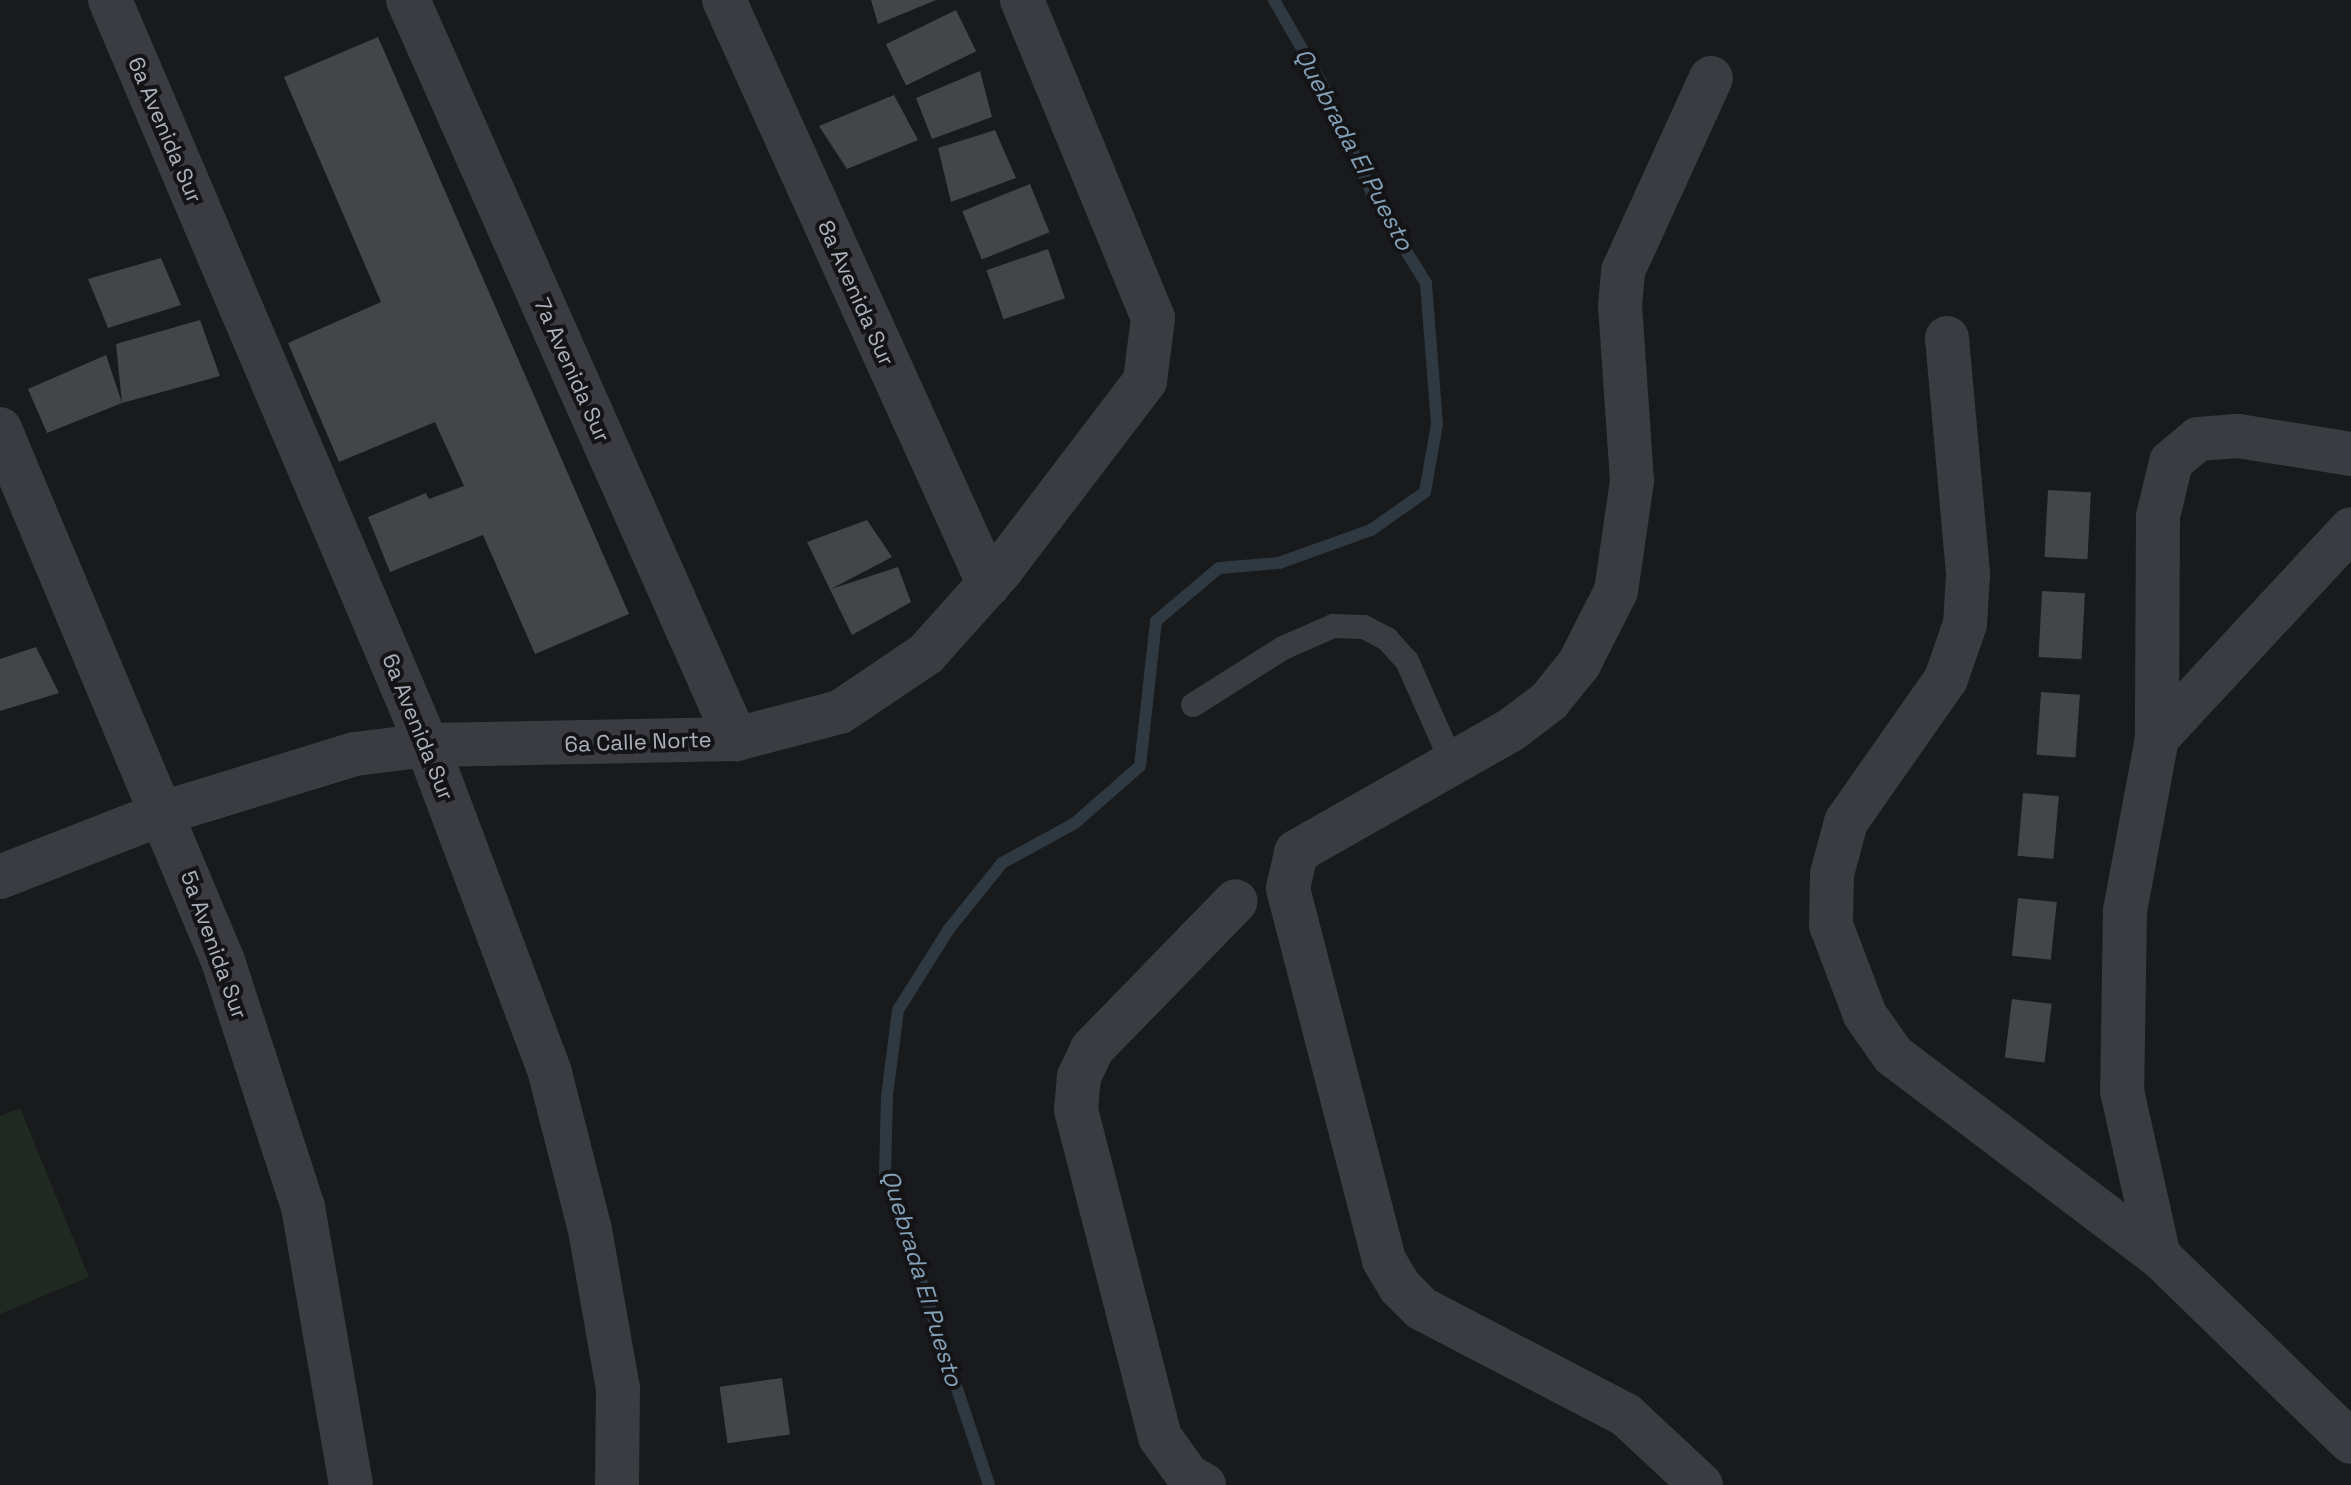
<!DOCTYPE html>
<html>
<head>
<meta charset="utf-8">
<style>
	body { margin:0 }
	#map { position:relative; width:2351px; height:1485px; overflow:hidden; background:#191a1c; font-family:"Space Grotesk",sans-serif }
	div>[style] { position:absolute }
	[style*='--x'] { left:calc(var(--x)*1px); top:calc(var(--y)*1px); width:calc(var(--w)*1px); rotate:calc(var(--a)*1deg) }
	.green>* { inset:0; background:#212a22 }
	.stream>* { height:12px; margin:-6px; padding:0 6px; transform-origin:6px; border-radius:6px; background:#2f3941 }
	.building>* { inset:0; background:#434549; transform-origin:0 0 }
	.lane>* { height:24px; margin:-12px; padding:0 12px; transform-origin:12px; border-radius:12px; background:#3a3c41 }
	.street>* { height:44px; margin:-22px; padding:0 22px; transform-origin:22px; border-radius:22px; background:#3a3c41 }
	span { translate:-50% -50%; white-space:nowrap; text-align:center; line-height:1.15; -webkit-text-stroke:8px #141417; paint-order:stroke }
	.street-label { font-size:22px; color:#acb1bc }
	.water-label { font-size:24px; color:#83a0b7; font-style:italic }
</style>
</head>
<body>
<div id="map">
	<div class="green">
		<div style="clip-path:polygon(20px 1108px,89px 1277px,0 1314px,0 1116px)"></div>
	</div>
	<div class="stream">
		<div style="--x:989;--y:1485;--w:329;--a:-108.4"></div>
		<div style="--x:885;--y:1173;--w:77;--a:-88.5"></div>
		<div style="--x:887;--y:1096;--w:87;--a:-82.7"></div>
		<div style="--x:898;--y:1010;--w:96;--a:-57.8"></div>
		<div style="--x:949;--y:929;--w:85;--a:-51.2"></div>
		<div style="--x:1002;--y:863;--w:83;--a:-28.7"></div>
		<div style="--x:1075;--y:823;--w:86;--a:-41.2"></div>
		<div style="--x:1140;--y:766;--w:146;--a:-83.7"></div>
		<div style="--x:1156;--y:621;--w:82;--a:-40.1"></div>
		<div style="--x:1219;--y:568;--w:60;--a:-4.8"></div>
		<div style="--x:1279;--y:563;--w:98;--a:-19.7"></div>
		<div style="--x:1371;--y:530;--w:66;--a:-35.1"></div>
		<div style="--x:1425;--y:492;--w:69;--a:-80"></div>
		<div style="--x:1437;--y:424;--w:141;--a:-94.5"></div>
		<div style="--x:1426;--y:283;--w:91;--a:-121.9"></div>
		<div style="--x:1378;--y:206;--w:136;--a:-114.7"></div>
		<div style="--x:1321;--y:82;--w:95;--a:-119.8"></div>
	</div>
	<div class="building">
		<div style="clip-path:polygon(871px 0,936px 0,878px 24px)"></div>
		<div style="left:956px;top:10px;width:46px;height:78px;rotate:64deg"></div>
		<div style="clip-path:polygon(378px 37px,629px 614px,535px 654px,483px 535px,390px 572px,368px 517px,426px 493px,429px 499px,464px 486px,435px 422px,339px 462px,288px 343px,381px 302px,284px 77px)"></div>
		<div style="clip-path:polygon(980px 71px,992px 117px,932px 139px,916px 98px)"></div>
		<div style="clip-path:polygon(894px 95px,918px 140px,847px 169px,819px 126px)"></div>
		<div style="clip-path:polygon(995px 130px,1016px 178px,951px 202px,938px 148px)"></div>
		<div style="left:1030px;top:184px;width:52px;height:73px;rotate:68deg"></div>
		<div style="left:1048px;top:249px;width:52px;height:65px;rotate:71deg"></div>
		<div style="clip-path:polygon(161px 258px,181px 305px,108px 328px,88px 279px)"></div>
		<div style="clip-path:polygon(200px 320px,220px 376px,122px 403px,47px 433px,28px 389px,106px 355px,122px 403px,116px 344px)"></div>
		<div style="left:2048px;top:490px;width:43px;height:67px;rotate:3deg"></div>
		<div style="clip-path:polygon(867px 520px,892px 557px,831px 589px,898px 567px,911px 602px,852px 635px,807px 542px)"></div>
		<div style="left:2042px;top:591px;width:43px;height:66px;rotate:3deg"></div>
		<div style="clip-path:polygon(36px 647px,59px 693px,0 711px,0 659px)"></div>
		<div style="left:2041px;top:692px;width:39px;height:63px;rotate:4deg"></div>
		<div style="left:2023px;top:793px;width:36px;height:63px;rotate:5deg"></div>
		<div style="left:2018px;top:898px;width:39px;height:58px;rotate:6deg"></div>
		<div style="left:2012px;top:999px;width:40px;height:59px;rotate:7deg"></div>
		<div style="left:782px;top:1378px;width:57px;height:63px;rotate:82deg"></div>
	</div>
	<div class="lane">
		<div style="--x:1193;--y:705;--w:107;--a:-32.3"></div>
		<div style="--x:1283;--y:648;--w:55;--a:-23.7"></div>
		<div style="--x:1333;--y:626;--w:31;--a:2"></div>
		<div style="--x:1364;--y:627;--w:26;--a:28"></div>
		<div style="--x:1387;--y:639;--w:30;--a:48"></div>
		<div style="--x:1407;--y:661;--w:116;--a:66.1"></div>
	</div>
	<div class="street">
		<div style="--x:110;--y:0;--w:810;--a:66.95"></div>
		<div style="--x:427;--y:745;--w:350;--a:69.4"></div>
		<div style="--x:550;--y:1073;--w:162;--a:75.7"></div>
		<div style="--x:590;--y:1230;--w:160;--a:80"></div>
		<div style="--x:618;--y:1388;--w:97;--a:90.6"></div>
		<div style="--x:408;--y:0;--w:809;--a:66.07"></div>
		<div style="--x:724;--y:0;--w:642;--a:65.63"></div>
		<div style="--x:1947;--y:338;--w:238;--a:84.9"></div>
		<div style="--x:1968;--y:575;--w:49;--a:93.5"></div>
		<div style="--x:1965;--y:624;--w:58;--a:109.1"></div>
		<div style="--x:1946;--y:679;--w:174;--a:125"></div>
		<div style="--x:1846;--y:822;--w:54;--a:105.1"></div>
		<div style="--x:1832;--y:874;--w:51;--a:91.1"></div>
		<div style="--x:1831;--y:925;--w:96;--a:69.3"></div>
		<div style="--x:1865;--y:1015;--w:49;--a:55"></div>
		<div style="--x:1893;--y:1055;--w:333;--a:37.1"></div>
		<div style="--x:0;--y:429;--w:577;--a:67.26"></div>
		<div style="--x:223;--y:961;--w:259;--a:72"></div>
		<div style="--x:303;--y:1207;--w:282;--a:80.2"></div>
		<div style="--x:2351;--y:454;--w:114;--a:-170.9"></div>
		<div style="--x:2238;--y:436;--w:40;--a:175.7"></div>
		<div style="--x:2198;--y:439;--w:35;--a:140"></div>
		<div style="--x:2171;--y:462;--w:56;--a:103.5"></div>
		<div style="--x:2158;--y:516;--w:222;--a:90.3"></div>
		<div style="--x:2157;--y:738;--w:175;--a:100.5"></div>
		<div style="--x:2125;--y:910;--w:181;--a:90.9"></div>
		<div style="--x:2122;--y:1091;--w:169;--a:77.4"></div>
		<div style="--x:2159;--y:1256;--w:267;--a:44.1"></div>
		<div style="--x:2157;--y:738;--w:285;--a:-47.1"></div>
		<div style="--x:0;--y:877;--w:175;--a:-21.4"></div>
		<div style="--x:163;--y:813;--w:201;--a:-17.1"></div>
		<div style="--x:355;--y:754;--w:73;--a:-7.1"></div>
		<div style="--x:427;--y:745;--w:309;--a:-1.1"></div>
		<div style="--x:736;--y:739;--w:107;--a:-14.6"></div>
		<div style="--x:840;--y:712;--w:104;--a:-34"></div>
		<div style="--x:926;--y:654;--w:113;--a:-48.2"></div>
		<div style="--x:1001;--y:570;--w:238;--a:-52.7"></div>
		<div style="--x:1145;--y:381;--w:64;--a:-82.8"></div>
		<div style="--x:1153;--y:318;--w:344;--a:-112.4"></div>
		<div style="--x:1204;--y:1485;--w:18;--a:-151"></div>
		<div style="--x:1188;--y:1476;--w:48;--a:-125.7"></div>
		<div style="--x:1160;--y:1437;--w:338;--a:-104.4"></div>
		<div style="--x:1076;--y:1110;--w:33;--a:-85"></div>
		<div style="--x:1079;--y:1077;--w:31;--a:-65"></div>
		<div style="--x:1092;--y:1049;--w:206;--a:-45.8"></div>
		<div style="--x:1701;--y:1485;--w:103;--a:-137"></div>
		<div style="--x:1626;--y:1415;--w:230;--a:-152.5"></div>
		<div style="--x:1422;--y:1309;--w:31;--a:-135"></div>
		<div style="--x:1400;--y:1287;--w:31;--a:-121"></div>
		<div style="--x:1384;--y:1260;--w:384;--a:-104.5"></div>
		<div style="--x:1288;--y:888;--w:37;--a:-77"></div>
		<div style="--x:1296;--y:852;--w:247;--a:-29.6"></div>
		<div style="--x:1511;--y:730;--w:48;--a:-37.3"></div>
		<div style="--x:1549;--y:701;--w:48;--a:-51"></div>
		<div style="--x:1579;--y:664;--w:82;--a:-63.1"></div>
		<div style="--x:1616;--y:591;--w:111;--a:-81.7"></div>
		<div style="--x:1632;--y:481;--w:175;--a:-93.9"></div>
		<div style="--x:1620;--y:306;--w:35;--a:-85"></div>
		<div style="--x:1623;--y:271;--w:212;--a:-65.5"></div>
	</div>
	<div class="street-label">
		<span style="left:165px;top:130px;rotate:67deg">6a Avenida Sur</span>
		<span style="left:856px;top:293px;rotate:66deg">8a Avenida Sur</span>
		<span style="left:572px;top:370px;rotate:66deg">7a Avenida Sur</span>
		<span style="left:418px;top:727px;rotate:68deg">6a Avenida Sur</span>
		<span style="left:638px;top:742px;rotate:-2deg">6a Calle Norte</span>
		<span style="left:214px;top:945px;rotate:70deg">5a Avenida Sur</span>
	</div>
	<div class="water-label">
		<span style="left:1354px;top:149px;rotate:62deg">Quebrada El Puesto</span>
		<span style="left:922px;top:1278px;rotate:73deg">Quebrada El Puesto</span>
	</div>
</div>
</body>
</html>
